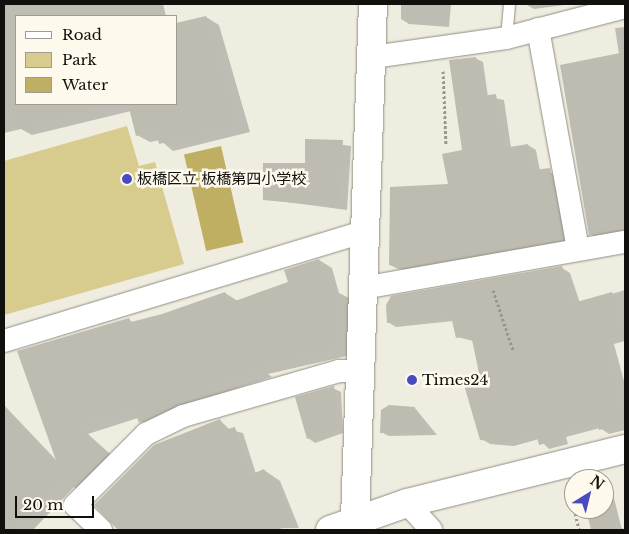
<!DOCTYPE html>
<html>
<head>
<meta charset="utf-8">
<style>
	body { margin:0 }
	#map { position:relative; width:629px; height:534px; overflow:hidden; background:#efede0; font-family:"Libre Baskerville","Noto Sans JP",serif }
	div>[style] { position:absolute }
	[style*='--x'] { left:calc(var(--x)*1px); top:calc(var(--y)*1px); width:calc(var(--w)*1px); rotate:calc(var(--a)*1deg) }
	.green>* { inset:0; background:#d8cb8e }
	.water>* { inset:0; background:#bfaf63; transform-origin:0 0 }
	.shadow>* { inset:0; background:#0003 }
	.building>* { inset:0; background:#bebcb0 }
	.path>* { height:3px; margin-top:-1.5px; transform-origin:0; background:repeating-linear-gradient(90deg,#97968c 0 2.5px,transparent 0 5px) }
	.roads { filter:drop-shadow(0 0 1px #908d82) drop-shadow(0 0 1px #908d82) }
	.service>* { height:11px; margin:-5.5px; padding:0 5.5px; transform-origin:5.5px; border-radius:5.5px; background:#fff }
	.minor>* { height:22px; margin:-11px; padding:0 11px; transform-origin:11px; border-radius:11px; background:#fff }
	.tertiary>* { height:28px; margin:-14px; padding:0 14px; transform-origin:14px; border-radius:14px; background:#fff }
	.dots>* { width:14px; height:14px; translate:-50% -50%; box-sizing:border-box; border:2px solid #fdfaed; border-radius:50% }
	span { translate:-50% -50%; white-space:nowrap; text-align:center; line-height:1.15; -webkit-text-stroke:5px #fdfaed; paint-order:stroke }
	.poi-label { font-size:15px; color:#11100c }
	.left { translate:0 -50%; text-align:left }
	.frame { position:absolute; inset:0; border:5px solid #11100c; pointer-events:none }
	.legend { position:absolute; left:15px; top:15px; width:162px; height:90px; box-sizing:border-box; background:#fdfaed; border:1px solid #9f9c93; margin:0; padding:6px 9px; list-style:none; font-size:15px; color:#11100c }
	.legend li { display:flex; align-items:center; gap:10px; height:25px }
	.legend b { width:25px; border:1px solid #9f9c93 }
	.north { position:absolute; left:564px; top:469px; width:50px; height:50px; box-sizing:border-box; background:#fdfaed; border:1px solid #9f9c93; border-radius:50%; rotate:36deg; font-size:14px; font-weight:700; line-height:20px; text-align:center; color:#11100c }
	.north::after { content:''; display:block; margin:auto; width:18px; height:22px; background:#494ac0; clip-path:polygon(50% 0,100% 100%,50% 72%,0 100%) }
	.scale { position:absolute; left:15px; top:496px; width:79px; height:22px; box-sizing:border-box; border:2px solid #11100c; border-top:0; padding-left:6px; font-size:15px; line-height:18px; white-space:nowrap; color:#11100c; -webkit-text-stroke:4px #fdfaed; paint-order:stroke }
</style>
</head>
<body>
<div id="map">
	<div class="green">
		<div style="clip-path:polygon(127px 126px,139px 166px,155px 162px,184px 264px,4px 315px,4px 161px)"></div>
	</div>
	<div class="water">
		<div style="left:221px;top:146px;width:99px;height:38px;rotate:77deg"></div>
	</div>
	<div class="shadow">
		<div style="clip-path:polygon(4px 4px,163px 4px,166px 16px,16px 16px,16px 104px,176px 104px,206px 17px,219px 25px,250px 132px,173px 151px,160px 140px,150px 142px,137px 135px,131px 111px,32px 135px,21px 129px,4px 133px)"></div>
		<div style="clip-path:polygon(401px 4px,451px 4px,449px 27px,409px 24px,401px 19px)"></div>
		<div style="clip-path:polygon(525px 4px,572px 4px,534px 9px)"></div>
		<div style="clip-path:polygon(625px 27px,625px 235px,599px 239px,590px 234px,619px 54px,615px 28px)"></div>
		<div style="clip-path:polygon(475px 58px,483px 62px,488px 97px,504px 100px,511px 148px,528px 145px,536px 150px,540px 171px,558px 174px,570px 244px,417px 270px,398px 269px,390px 265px,450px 186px,463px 151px)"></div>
		<div style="clip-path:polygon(307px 140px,351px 146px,347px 210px,264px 199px,306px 164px)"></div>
		<div style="clip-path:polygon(319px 260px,332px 268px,339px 293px,349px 298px,347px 356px,268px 374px,272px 377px,222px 393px,152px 430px,138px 418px,88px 434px,119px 462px,87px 495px,74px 487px,33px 530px,4px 530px,4px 405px,57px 461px,129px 320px,134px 323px,162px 315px,225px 293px,238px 301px,289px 282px)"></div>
		<div style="clip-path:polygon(562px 268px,570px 273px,580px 303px,625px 290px,625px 341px,614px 344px,625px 385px,625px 430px,609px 434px,600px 428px,566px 437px,568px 444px,549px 449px,539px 439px,514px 446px,490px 444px,482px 439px,481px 374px,473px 341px,457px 337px,453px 321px,396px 327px,388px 322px)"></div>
		<div style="clip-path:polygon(333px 388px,341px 392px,343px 433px,315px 443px,308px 438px)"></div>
		<div style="clip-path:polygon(415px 408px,437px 435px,389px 436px,381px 432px)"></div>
		<div style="clip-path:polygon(220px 420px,230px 430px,243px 433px,256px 474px,264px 470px,280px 481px,299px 528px,121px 530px,96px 505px)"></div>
		<div style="clip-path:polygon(604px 481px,611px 486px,622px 530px,592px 530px,587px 509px,604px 509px)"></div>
	</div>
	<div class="building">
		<div style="clip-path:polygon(206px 16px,238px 125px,159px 144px,156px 131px,136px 136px,128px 104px,176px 104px,176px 23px)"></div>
		<div style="clip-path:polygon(625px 52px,625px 229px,589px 235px,560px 65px)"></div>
		<div style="clip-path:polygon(476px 57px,482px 96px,496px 94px,504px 148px,528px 144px,534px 170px,550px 168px,563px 240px,408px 267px,389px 265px,390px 187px,448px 184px,442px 154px,462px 150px,449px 60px)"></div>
		<div style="clip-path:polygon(11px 104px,87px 104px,88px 112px,18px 129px)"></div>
		<div style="clip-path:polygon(305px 139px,343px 140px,339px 207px,263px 200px,263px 163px,305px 163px)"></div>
		<div style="clip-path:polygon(319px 259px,328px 290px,336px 290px,335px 349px,255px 368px,262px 369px,210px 386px,212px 394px,139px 423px,134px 408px,77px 426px,108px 454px,73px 488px,63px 479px,14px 530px,4px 530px,4px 410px,58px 466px,17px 351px,129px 318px,131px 322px,162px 314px,225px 292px,229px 303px,288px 282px,284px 270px)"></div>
		<div style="clip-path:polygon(562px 266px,573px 303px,612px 292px,624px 335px,606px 339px,625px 423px,599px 430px,597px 422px,558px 433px,560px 439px,539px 445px,536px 433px,505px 442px,480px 440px,462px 378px,479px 373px,471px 335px,456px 338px,451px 316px,387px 323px,386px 305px,391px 296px)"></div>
		<div style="clip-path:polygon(334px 386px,335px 429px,307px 439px,295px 397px)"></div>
		<div style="clip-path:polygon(389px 405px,415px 407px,415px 415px,431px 431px,380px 433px,381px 410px)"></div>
		<div style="clip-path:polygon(220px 419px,224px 430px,235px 427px,250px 475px,264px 469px,268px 477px,272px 475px,292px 523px,278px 530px,118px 530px,94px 505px,154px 445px)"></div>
		<div style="clip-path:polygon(586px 509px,611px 509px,616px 530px,591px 530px)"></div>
	</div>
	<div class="path">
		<div style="--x:443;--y:71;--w:74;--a:87.7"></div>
		<div style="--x:493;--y:290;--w:63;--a:71.6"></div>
		<div style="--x:570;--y:489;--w:42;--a:77.6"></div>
		<div style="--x:621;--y:530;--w:4;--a:-14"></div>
	</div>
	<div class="roads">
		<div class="service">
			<div style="--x:506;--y:38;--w:34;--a:-85"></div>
		</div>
		<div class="minor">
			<div style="--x:538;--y:29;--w:224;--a:79.7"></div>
			<div style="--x:373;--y:57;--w:134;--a:-8.1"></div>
			<div style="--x:506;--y:38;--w:123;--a:-14.6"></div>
			<div style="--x:363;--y:288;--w:266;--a:-10"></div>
			<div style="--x:4;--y:341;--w:378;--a:-16.9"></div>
			<div style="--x:407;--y:503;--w:36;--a:48"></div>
			<div style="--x:101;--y:530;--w:36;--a:-136"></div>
			<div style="--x:75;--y:505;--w:100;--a:-45"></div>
			<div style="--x:146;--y:434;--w:41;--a:-25.9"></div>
			<div style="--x:183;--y:416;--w:162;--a:-16.1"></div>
			<div style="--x:339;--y:371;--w:21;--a:0"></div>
		</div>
		<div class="tertiary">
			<div style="--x:355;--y:519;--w:515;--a:-88"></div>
			<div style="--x:330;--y:530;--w:82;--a:-19.3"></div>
			<div style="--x:407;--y:503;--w:225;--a:-13.9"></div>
		</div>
	</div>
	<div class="dots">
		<div style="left:127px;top:179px;background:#494ac0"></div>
		<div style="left:412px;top:380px;background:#494ac0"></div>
	</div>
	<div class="poi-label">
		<span class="left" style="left:137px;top:179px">板橋区立 板橋第四小学校</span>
		<span class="left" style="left:422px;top:380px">Times24</span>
	</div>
	<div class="frame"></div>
	<ul class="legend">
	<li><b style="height:6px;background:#fff"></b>Road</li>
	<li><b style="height:14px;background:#d8cb8e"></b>Park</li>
	<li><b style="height:14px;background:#bfaf63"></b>Water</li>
	</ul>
	<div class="north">N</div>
	<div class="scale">20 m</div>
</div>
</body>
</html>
